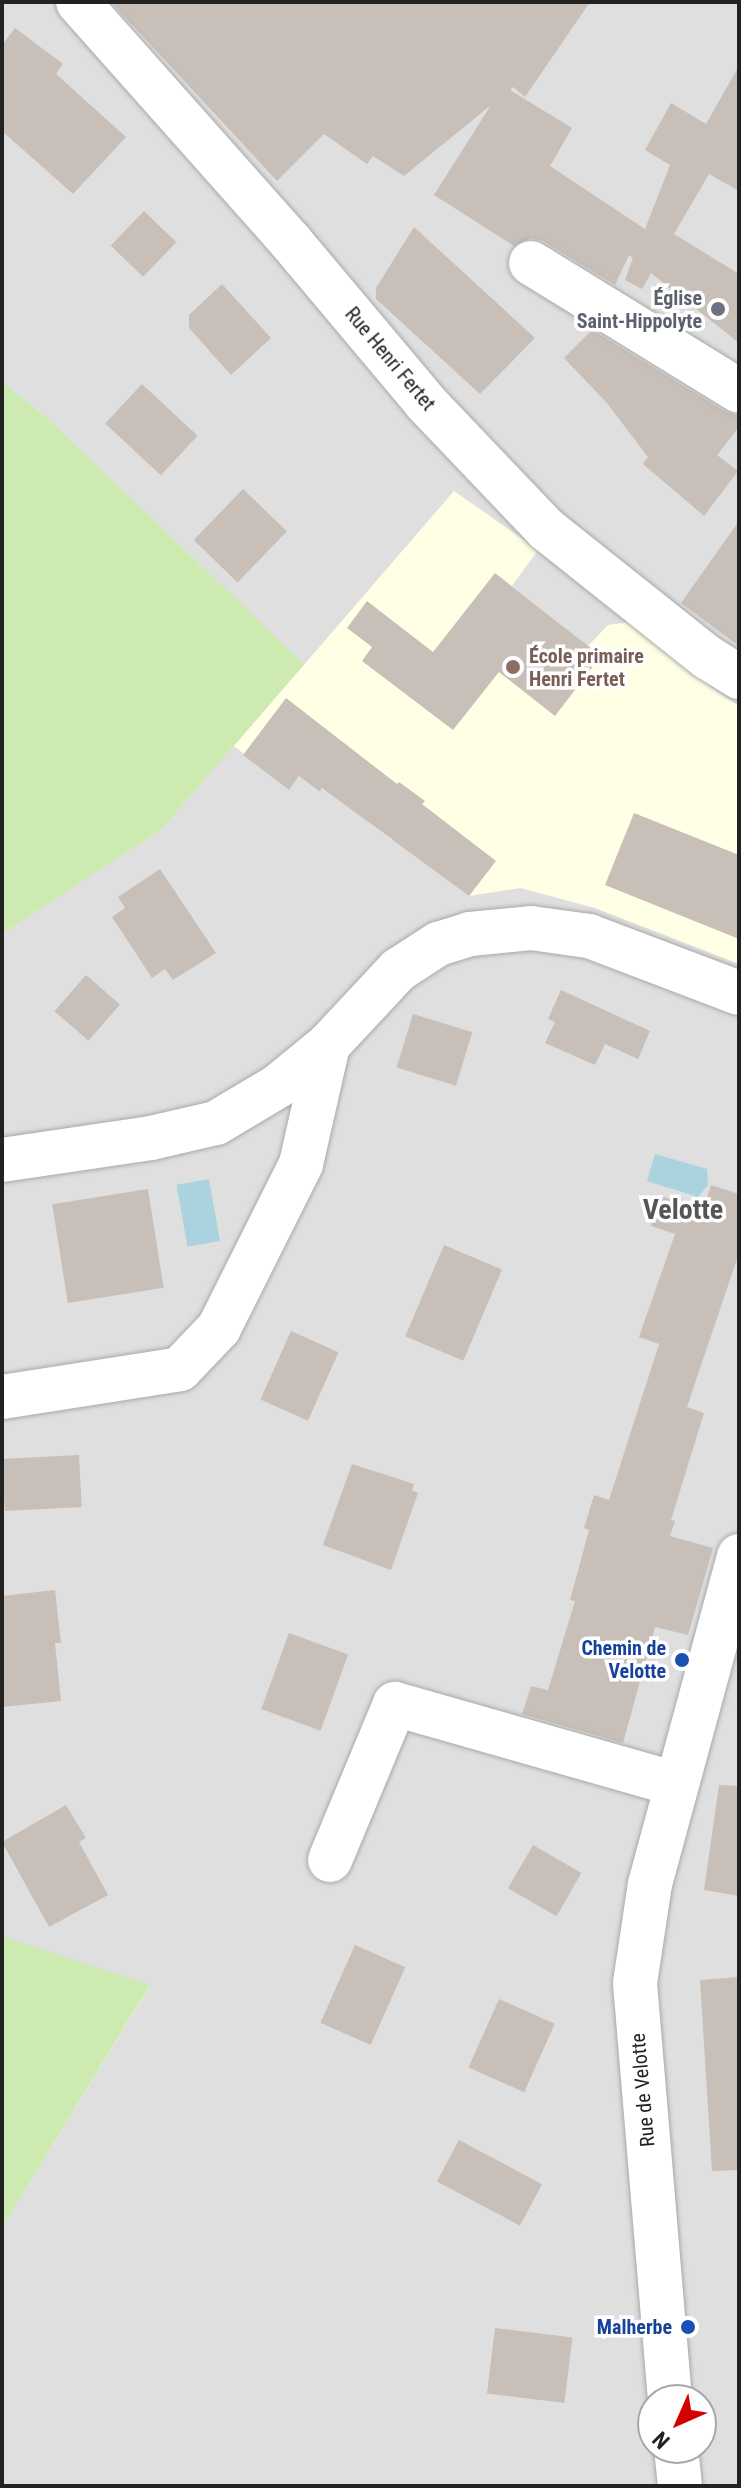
<!DOCTYPE html>
<html>
<head>
<meta charset="utf-8">
<style>
	body { margin:0 }
	#map { position:relative; width:741px; height:2488px; overflow:hidden; background:#f2efe9; font-family:"Roboto Condensed",sans-serif }
	div>[style] { position:absolute }
	[style*='--x'] { left:calc(var(--x)*1px); top:calc(var(--y)*1px); width:calc(var(--w)*1px); rotate:calc(var(--a)*1deg) }
	.residential>* { inset:0; background:#e0dfdf }
	.education>* { inset:0; background:#ffffe5 }
	.grass>* { inset:0; background:#cdebb0 }
	.water>* { inset:0; background:#aad3df; transform-origin:0 0 }
	.building>* { inset:0; background:#c7bfb8; transform-origin:0 0 }
	.roads { filter:drop-shadow(0 0 2px #a9a9a9) drop-shadow(0 0 2px #a9a9a9) }
	.minor>* { height:44px; margin:-22px; padding:0 22px; transform-origin:22px; border-radius:22px; background:#fff }
	.dots>* { width:22px; height:22px; translate:-50% -50%; box-sizing:border-box; border:4px solid #fff; border-radius:50% }
	span { translate:-50% -50%; white-space:nowrap; text-align:center; line-height:1.15; -webkit-text-stroke:7px #fff; paint-order:stroke }
	.worship-label { font-size:20px; color:#5b616d; font-weight:700 }
	.right { translate:-100% -50%; text-align:right }
	.street-label { font-size:20px; color:#222 }
	.education-label { font-size:20px; color:#785e54; font-weight:700 }
	.left { translate:0 -50%; text-align:left }
	.transit-label { font-size:20px; color:#164399; font-weight:700 }
	.district-label { font-size:28px; color:#555; font-weight:700 }
	.frame { position:absolute; inset:0; border:4px solid #222; pointer-events:none }
	.north { position:absolute; left:637px; top:2384px; width:80px; height:80px; box-sizing:border-box; background:#fff; border:2px solid #a7a7a7; border-radius:50%; rotate:225deg; font-size:22px; font-weight:700; line-height:32px; text-align:center; color:#222 }
	.north::after { content:''; display:block; margin:auto; width:28px; height:36px; background:#d40000; clip-path:polygon(50% 0,100% 100%,50% 72%,0 100%) }
</style>
</head>
<body>
<div id="map">
	<div class="residential">
		<div style="clip-path:polygon(evenodd,2px 2px,739px 2px,739px 2486px,2px 2486px,2px 2228px,150px 1986px,2px 1936px,2px 934px,161px 830px,303px 664px,45px 416px,2px 382px,2px 2px,653px 2400px,701px 2400px,701px 2448px,653px 2448px,653px 2400px)"></div>
	</div>
	<div class="education">
		<div style="clip-path:polygon(454px 491px,538px 550px,512px 586px,588px 646px,608px 625px,636px 621px,711px 687px,739px 706px,739px 964px,595px 908px,520px 888px,469px 896px,394px 838px,392px 840px,368px 822px,370px 820px,325px 784px,320px 792px,299px 776px,289px 790px,234px 746px)"></div>
	</div>
	<div class="grass">
		<div style="clip-path:polygon(2px 382px,45px 416px,304px 664px,161px 830px,2px 934px)"></div>
		<div style="clip-path:polygon(2px 1936px,150px 1985px,2px 2228px)"></div>
	</div>
	<div class="water">
		<div style="clip-path:polygon(655px 1154px,707px 1169px,708px 1185px,698px 1197px,647px 1181px)"></div>
		<div style="left:209px;top:1179px;width:63px;height:33px;rotate:80deg"></div>
	</div>
	<div class="building">
		<div style="clip-path:polygon(111px 2px,590px 2px,525px 97px,513px 87px,510px 90px,572px 128px,550px 166px,645px 229px,670px 165px,645px 150px,671px 103px,706px 124px,739px 66px,739px 191px,709px 174px,674px 234px,739px 274px,739px 343px,651px 273px,642px 289px,625px 280px,633px 258px,629px 255px,615px 285px,543px 241px,531px 238px,514px 246px,434px 195px,491px 105px,404px 176px,373px 156px,367px 164px,324px 134px,277px 181px)"></div>
		<div style="clip-path:polygon(15px 28px,63px 64px,56px 74px,126px 137px,73px 194px,2px 131px,2px 45px)"></div>
		<div style="left:144px;top:211px;width:45px;height:48px;rotate:44deg"></div>
		<div style="clip-path:polygon(414px 227px,535px 338px,480px 394px,376px 299px,376px 288px)"></div>
		<div style="clip-path:polygon(222px 284px,271px 338px,231px 375px,189px 328px,189px 315px)"></div>
		<div style="clip-path:polygon(592px 330px,726px 412px,739px 416px,739px 427px,717px 455px,738px 471px,704px 516px,643px 464px,648px 457px,606px 402px,564px 358px)"></div>
		<div style="left:142px;top:384px;width:76px;height:54px;rotate:43deg"></div>
		<div style="left:243px;top:489px;width:61px;height:71px;rotate:44deg"></div>
		<div style="clip-path:polygon(739px 521px,739px 646px,681px 603px)"></div>
		<div style="clip-path:polygon(495px 573px,601px 656px,555px 716px,499px 672px,453px 730px,362px 661px,372px 647px,347px 628px,367px 601px,433px 652px)"></div>
		<div style="clip-path:polygon(286px 698px,397px 784px,399px 782px,425px 801px,422px 804px,496px 861px,469px 896px,322px 788px,320px 792px,299px 776px,289px 790px,243px 755px)"></div>
		<div style="clip-path:polygon(634px 813px,739px 855px,739px 939px,605px 885px)"></div>
		<div style="clip-path:polygon(160px 869px,216px 953px,173px 980px,165px 969px,152px 978px,112px 917px,125px 908px,118px 897px)"></div>
		<div style="left:86px;top:975px;width:45px;height:48px;rotate:41deg"></div>
		<div style="clip-path:polygon(561px 990px,650px 1031px,638px 1059px,605px 1044px,595px 1065px,545px 1043px,555px 1022px,548px 1019px)"></div>
		<div style="left:413px;top:1014px;width:62px;height:56px;rotate:17deg"></div>
		<div style="clip-path:polygon(711px 1185px,739px 1194px,739px 1253px,687px 1407px,704px 1413px,671px 1520px,675px 1521px,670px 1536px,713px 1548px,688px 1635px,655px 1627px,623px 1743px,522px 1714px,531px 1686px,548px 1690px,575px 1601px,570px 1600px,589px 1530px,584px 1528px,594px 1495px,609px 1500px,659px 1344px,639px 1337px,675px 1234px,651px 1226px,661px 1196px,703px 1209px)"></div>
		<div style="left:148px;top:1189px;width:100px;height:97px;rotate:81deg"></div>
		<div style="left:444px;top:1245px;width:63px;height:99px;rotate:23deg"></div>
		<div style="left:291px;top:1331px;width:52px;height:75px;rotate:24deg"></div>
		<div style="left:79px;top:1455px;width:52px;height:77px;rotate:87deg"></div>
		<div style="clip-path:polygon(352px 1464px,414px 1484px,412px 1490px,418px 1493px,391px 1570px,323px 1545px)"></div>
		<div style="clip-path:polygon(55px 1590px,61px 1643px,55px 1643px,61px 1701px,2px 1707px,2px 1596px)"></div>
		<div style="left:289px;top:1633px;width:63px;height:81px;rotate:20deg"></div>
		<div style="clip-path:polygon(719px 1785px,739px 1786px,739px 1896px,704px 1890px)"></div>
		<div style="clip-path:polygon(66px 1805px,86px 1838px,79px 1842px,108px 1895px,49px 1927px,2px 1842px)"></div>
		<div style="left:533px;top:1845px;width:56px;height:50px;rotate:30deg"></div>
		<div style="left:355px;top:1945px;width:55px;height:85px;rotate:24deg"></div>
		<div style="clip-path:polygon(739px 1977px,739px 2170px,712px 2171px,700px 1980px)"></div>
		<div style="left:499px;top:1999px;width:61px;height:75px;rotate:24deg"></div>
		<div style="left:459px;top:2140px;width:94px;height:47px;rotate:28deg"></div>
		<div style="left:495px;top:2328px;width:78px;height:66px;rotate:7deg"></div>
	</div>
	<div class="roads">
		<div class="minor">
			<div style="--x:78;--y:2;--w:321;--a:48.4"></div>
			<div style="--x:291;--y:242;--w:210;--a:50"></div>
			<div style="--x:426;--y:403;--w:174;--a:46.4"></div>
			<div style="--x:546;--y:529;--w:206;--a:38.5"></div>
			<div style="--x:707;--y:657;--w:38;--a:32"></div>
			<div style="--x:531;--y:263;--w:244;--a:31.6"></div>
			<div style="--x:2;--y:1160;--w:151;--a:-8.4"></div>
			<div style="--x:151;--y:1138;--w:67;--a:-13"></div>
			<div style="--x:216;--y:1123;--w:72;--a:-30.8"></div>
			<div style="--x:278;--y:1086;--w:65;--a:-39.4"></div>
			<div style="--x:328;--y:1045;--w:103;--a:-47"></div>
			<div style="--x:398;--y:970;--w:48;--a:-33"></div>
			<div style="--x:438;--y:944;--w:34;--a:-17"></div>
			<div style="--x:470;--y:934;--w:61;--a:-5.6"></div>
			<div style="--x:531;--y:928;--w:59;--a:7.9"></div>
			<div style="--x:589;--y:936;--w:160;--a:20.8"></div>
			<div style="--x:2;--y:1397;--w:180;--a:-8.9"></div>
			<div style="--x:180;--y:1369;--w:57;--a:-46.4"></div>
			<div style="--x:219;--y:1328;--w:183;--a:-63.4"></div>
			<div style="--x:301;--y:1164;--w:122;--a:-77.2"></div>
			<div style="--x:330;--y:1860;--w:169;--a:-67.4"></div>
			<div style="--x:395;--y:1704;--w:291;--a:15.9"></div>
			<div style="--x:670;--y:2400;--w:418;--a:-94.8"></div>
			<div style="--x:635;--y:1983;--w:100;--a:-81.4"></div>
			<div style="--x:650;--y:1884;--w:340;--a:-74.8"></div>
			<div style="--x:676;--y:2448;--w:38;--a:84"></div>
		</div>
	</div>
	<div class="dots">
		<div style="left:718px;top:309px;background:#6b7280"></div>
		<div style="left:513px;top:667px;background:#8d6e63"></div>
		<div style="left:682px;top:1660px;background:#1a4fb4"></div>
		<div style="left:688px;top:2327px;background:#1a4fb4"></div>
	</div>
	<div class="worship-label">
		<span class="right" style="left:702px;top:310px">Église<br>Saint-Hippolyte</span>
	</div>
	<div class="street-label">
		<span style="left:390px;top:359px;rotate:50deg">Rue Henri Fertet</span>
		<span style="left:643px;top:2090px;rotate:-95deg">Rue de Velotte</span>
	</div>
	<div class="education-label">
		<span class="left" style="left:529px;top:668px">École primaire<br>Henri Fertet</span>
	</div>
	<div class="transit-label">
		<span class="right" style="left:666px;top:1660px">Chemin de<br>Velotte</span>
		<span class="right" style="left:672px;top:2327px">Malherbe</span>
	</div>
	<div class="district-label">
		<span style="left:683px;top:1210px">Velotte</span>
	</div>
	<div class="frame"></div>
	<div class="north">N</div>
</div>
</body>
</html>
